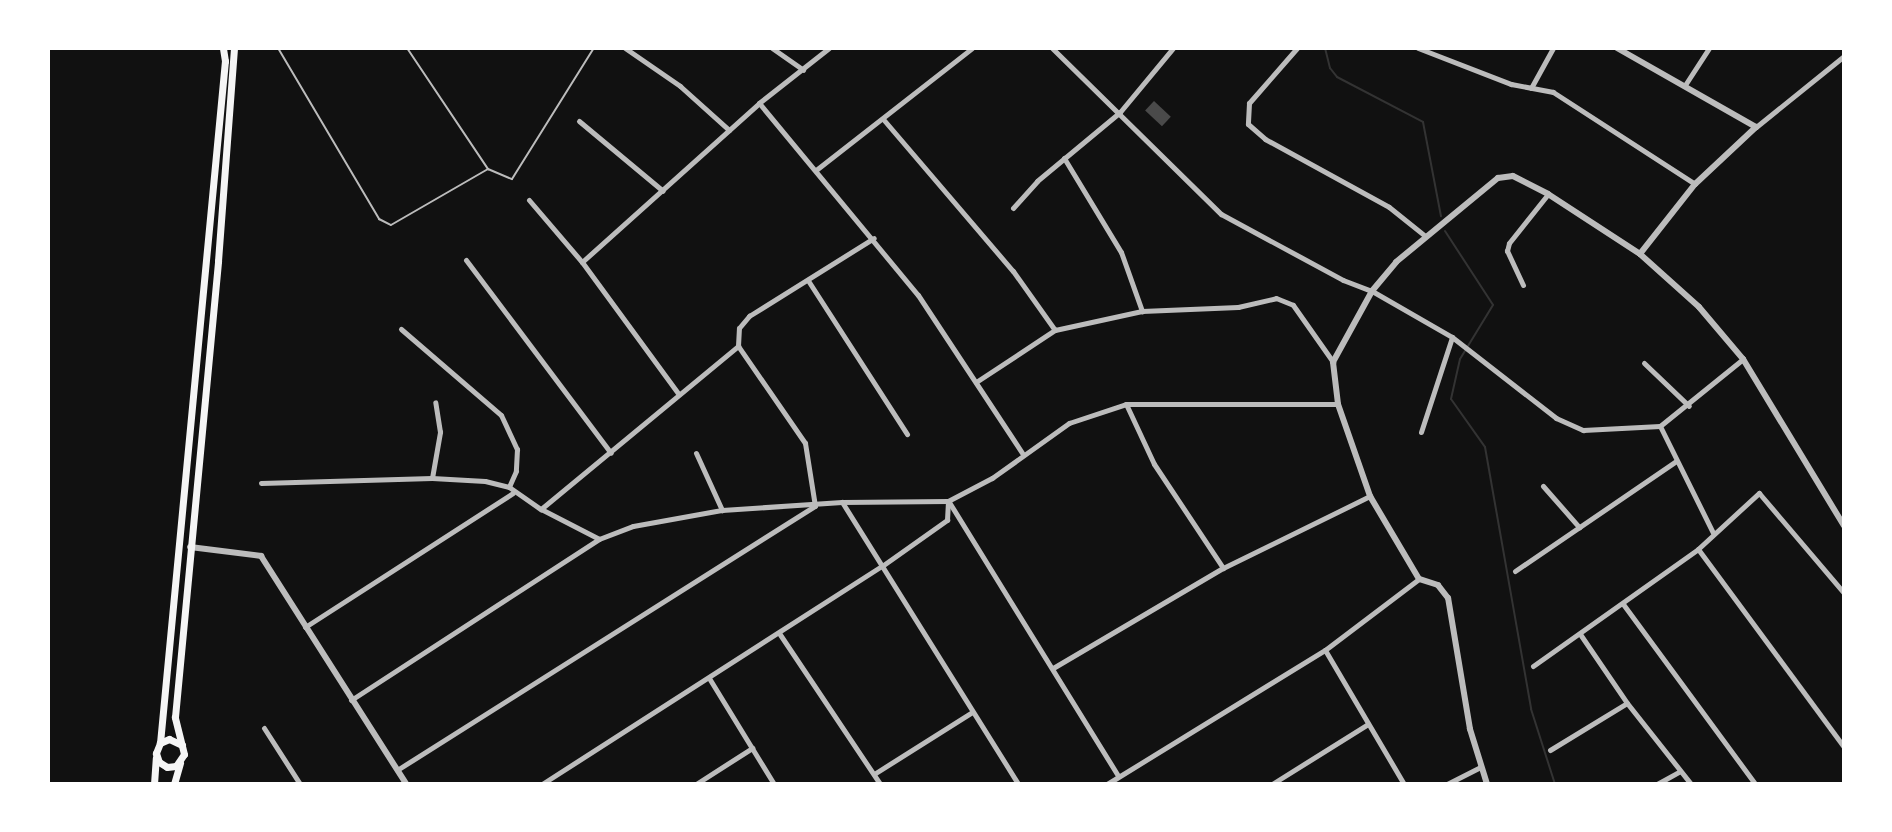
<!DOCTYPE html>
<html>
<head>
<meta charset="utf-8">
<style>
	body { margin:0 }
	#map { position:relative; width:1892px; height:832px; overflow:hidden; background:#111; font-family:"Asap Condensed",sans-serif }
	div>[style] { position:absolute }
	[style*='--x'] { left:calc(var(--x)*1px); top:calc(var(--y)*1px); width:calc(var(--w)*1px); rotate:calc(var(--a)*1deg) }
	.stream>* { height:2px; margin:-1px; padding:0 1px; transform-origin:1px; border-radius:1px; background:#333 }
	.building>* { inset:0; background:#4a4a4a; transform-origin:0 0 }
	.service>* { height:2px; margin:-1px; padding:0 1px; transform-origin:1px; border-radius:1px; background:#bcbcbc }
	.minor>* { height:5px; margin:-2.5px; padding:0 2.5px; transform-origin:2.5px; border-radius:2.5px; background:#bcbcbc }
	.tertiary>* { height:6px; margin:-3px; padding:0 3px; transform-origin:3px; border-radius:3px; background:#bcbcbc }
	.secondary>* { height:7px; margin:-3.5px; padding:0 3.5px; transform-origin:3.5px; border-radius:3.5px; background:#f5f5f5 }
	span { translate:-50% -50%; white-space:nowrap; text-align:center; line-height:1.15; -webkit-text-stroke:5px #fff; paint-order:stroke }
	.frame { position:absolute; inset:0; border:50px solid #fff; pointer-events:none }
</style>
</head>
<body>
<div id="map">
	<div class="stream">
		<div style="--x:1325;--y:48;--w:21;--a:76"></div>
		<div style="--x:1330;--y:68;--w:11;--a:52"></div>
		<div style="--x:1337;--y:77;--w:97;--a:27.6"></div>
		<div style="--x:1423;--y:122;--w:96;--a:79.2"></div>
		<div style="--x:1445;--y:231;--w:88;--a:57"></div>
		<div style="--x:1493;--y:305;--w:63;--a:121.4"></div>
		<div style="--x:1460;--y:359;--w:41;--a:102.7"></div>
		<div style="--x:1451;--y:399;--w:59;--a:54.7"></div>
		<div style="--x:1485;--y:447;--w:266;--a:80"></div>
		<div style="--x:1531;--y:709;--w:79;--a:72.3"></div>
	</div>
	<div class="building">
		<div style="left:1154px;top:101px;width:23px;height:13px;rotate:43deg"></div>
	</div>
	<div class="service">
		<div style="--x:278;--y:48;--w:199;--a:59.4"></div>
		<div style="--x:379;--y:219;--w:13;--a:27"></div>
		<div style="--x:391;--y:225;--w:112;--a:-30"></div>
		<div style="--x:488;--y:169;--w:26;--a:23"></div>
		<div style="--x:512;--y:179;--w:155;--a:-58"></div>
		<div style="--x:407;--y:48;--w:146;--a:56.2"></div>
	</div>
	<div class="minor">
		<div style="--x:625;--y:48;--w:67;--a:34.6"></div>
		<div style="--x:680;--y:86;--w:66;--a:41.9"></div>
		<div style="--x:772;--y:48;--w:38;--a:35"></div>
		<div style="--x:1052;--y:48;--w:237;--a:44.5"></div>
		<div style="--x:1221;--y:214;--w:139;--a:28.4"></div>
		<div style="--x:1343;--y:280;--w:31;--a:21"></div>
		<div style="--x:1372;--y:291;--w:92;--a:29.9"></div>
		<div style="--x:1452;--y:337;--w:132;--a:37.9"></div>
		<div style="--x:1556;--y:418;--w:30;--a:24"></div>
		<div style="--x:1583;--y:430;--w:77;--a:-3"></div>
		<div style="--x:1660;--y:426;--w:107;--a:-38.9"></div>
		<div style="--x:1297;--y:48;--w:73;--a:131.1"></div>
		<div style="--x:1249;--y:103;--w:21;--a:93"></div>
		<div style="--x:1248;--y:124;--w:23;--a:41"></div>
		<div style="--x:1265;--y:139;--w:141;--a:28.7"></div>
		<div style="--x:1389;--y:207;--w:45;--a:38.7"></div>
		<div style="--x:1418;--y:48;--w:100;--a:21.2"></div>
		<div style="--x:1511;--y:84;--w:43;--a:10.8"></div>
		<div style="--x:1553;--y:92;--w:169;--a:32.9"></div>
		<div style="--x:1685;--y:85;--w:44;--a:-57"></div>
		<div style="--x:1531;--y:88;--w:46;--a:-61.2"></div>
		<div style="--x:759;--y:103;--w:249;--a:50.4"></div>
		<div style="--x:918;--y:295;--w:189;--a:56.6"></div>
		<div style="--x:883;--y:119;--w:200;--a:49.5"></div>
		<div style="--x:1013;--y:271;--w:72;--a:54.6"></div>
		<div style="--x:579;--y:121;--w:109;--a:39.8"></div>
		<div style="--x:1756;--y:127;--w:113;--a:-38.9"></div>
		<div style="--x:1064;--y:158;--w:110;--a:58.8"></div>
		<div style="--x:1121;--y:252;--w:63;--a:70.4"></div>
		<div style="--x:816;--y:170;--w:198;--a:-38"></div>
		<div style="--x:529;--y:200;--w:82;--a:49.5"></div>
		<div style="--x:582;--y:262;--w:162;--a:53.8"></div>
		<div style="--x:1013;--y:208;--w:36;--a:-48"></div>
		<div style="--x:1037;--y:181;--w:108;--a:-39.7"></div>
		<div style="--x:1120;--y:112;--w:83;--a:-50.4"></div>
		<div style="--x:466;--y:260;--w:241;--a:53.1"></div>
		<div style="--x:582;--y:262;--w:238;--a:-41.9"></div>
		<div style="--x:759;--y:103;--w:89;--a:-38.2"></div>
		<div style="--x:809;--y:282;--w:181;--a:57.2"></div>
		<div style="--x:1523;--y:285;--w:38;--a:-115"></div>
		<div style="--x:1507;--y:251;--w:8;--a:-76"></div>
		<div style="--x:1509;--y:243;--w:63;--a:-51.5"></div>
		<div style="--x:401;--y:329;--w:132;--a:40.7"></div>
		<div style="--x:501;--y:415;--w:38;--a:65"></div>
		<div style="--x:517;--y:449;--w:22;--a:93"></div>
		<div style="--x:516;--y:471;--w:17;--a:114"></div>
		<div style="--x:1644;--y:363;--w:62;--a:43.7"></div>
		<div style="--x:976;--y:382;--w:95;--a:-33.4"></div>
		<div style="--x:1055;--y:330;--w:89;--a:-12.3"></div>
		<div style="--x:1142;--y:311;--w:96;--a:-2.4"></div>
		<div style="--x:1238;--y:307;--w:39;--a:-13"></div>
		<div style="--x:1276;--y:298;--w:18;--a:22"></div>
		<div style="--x:1293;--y:305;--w:70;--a:54.9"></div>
		<div style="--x:1126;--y:404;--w:66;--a:65"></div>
		<div style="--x:1154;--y:464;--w:125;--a:56.4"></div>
		<div style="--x:1660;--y:426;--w:119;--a:63.6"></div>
		<div style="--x:1421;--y:432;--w:100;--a:-71.9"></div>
		<div style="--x:696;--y:453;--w:63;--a:65.5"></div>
		<div style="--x:432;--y:478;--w:47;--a:-80.1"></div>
		<div style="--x:440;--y:432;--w:30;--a:-99"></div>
		<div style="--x:261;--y:483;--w:171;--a:-1.7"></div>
		<div style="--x:432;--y:478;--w:53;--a:3.2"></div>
		<div style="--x:485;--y:481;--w:25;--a:14"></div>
		<div style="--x:509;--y:487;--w:39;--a:35"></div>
		<div style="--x:541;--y:509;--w:65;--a:27.3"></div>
		<div style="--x:1543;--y:486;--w:55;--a:48.7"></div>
		<div style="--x:842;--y:502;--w:332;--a:58"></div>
		<div style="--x:949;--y:502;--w:322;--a:58.3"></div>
		<div style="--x:541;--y:509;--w:256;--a:-39.6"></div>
		<div style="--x:738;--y:346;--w:18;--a:-87"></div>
		<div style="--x:739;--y:328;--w:16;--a:-50"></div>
		<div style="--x:749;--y:316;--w:147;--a:-32"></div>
		<div style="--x:1698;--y:549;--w:246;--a:53.6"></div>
		<div style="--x:1515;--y:571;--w:194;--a:-34.3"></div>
		<div style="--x:1623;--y:604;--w:223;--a:53.7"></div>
		<div style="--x:305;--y:627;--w:247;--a:-32.8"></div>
		<div style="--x:779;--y:633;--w:182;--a:56.2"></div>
		<div style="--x:1580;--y:634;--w:83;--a:55.7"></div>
		<div style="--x:1627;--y:703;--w:103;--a:51.7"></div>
		<div style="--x:1325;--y:650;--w:156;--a:59.5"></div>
		<div style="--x:1533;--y:666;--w:202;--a:-35.3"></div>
		<div style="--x:1698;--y:549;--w:83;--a:-42.6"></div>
		<div style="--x:1759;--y:493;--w:131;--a:49.6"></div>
		<div style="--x:1053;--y:668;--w:197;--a:-30.5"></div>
		<div style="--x:1223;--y:568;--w:164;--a:-26.1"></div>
		<div style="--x:709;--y:678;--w:124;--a:58.5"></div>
		<div style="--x:351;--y:700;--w:296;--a:-33"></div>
		<div style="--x:599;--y:539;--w:36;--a:-21"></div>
		<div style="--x:633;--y:526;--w:90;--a:-10.2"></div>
		<div style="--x:722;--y:510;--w:120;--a:-3.8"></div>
		<div style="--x:842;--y:502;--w:106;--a:-0.5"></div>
		<div style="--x:948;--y:501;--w:50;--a:-27.6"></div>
		<div style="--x:992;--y:478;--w:95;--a:-35.5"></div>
		<div style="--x:1069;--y:423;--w:60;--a:-18.4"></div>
		<div style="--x:1126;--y:404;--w:212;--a:0"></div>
		<div style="--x:264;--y:728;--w:67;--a:57.3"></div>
		<div style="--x:1550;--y:750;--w:90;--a:-31.4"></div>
		<div style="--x:397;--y:770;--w:494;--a:-32.3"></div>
		<div style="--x:815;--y:506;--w:64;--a:-99"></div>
		<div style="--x:805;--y:443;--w:118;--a:-124.6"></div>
		<div style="--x:874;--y:774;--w:116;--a:-32.3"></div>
		<div style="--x:542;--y:784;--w:404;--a:-32.7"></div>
		<div style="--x:882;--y:566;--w:80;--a:-35.3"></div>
		<div style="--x:947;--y:520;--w:19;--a:-87"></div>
		<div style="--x:696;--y:784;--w:67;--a:-32.7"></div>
		<div style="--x:1107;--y:784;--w:256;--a:-31.6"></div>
		<div style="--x:1325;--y:650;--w:118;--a:-37.1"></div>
		<div style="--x:1272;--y:784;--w:113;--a:-32"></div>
		<div style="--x:1447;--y:784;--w:37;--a:-27"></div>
		<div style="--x:1657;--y:784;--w:25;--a:-29"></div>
	</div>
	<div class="tertiary">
		<div style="--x:1617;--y:48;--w:160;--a:29.6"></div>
		<div style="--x:1756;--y:127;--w:83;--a:136.9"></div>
		<div style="--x:1695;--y:184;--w:89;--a:128.2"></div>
		<div style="--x:190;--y:547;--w:72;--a:7.2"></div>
		<div style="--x:261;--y:556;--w:270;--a:57.5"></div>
		<div style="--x:1487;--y:784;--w:58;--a:-107.2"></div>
		<div style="--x:1470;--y:729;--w:133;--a:-99.5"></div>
		<div style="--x:1448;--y:598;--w:16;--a:-128"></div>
		<div style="--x:1438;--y:585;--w:20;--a:-162"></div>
		<div style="--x:1419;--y:579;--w:96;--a:-120.6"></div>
		<div style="--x:1370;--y:496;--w:97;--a:-109.2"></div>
		<div style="--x:1338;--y:404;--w:42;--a:-96.8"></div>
		<div style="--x:1333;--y:362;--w:81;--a:-61.2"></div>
		<div style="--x:1372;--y:291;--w:38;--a:-50"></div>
		<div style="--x:1396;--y:262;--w:132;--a:-39.5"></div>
		<div style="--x:1498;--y:178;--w:15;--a:-8"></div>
		<div style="--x:1513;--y:176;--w:39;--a:27"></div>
		<div style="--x:1548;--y:194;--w:110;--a:33.1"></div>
		<div style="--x:1640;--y:254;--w:79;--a:41.9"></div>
		<div style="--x:1699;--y:307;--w:68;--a:49.8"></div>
		<div style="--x:1743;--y:359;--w:195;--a:58.8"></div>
	</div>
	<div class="secondary">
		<div style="--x:160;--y:743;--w:685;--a:-84.56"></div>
		<div style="--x:225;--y:61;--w:13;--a:-99"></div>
		<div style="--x:182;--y:745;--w:14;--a:-155"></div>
		<div style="--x:169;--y:739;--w:10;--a:156"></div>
		<div style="--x:160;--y:743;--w:11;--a:112"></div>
		<div style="--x:156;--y:753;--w:9;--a:72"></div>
		<div style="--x:159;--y:762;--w:9;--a:32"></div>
		<div style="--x:167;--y:767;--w:9;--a:-6"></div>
		<div style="--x:176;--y:766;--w:14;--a:-56"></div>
		<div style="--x:184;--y:754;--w:38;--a:-104"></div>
		<div style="--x:175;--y:717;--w:458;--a:-84.6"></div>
		<div style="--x:218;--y:261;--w:214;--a:-85.7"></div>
		<div style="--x:154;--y:784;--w:26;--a:-86"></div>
		<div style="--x:174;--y:784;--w:22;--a:-74"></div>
	</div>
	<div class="frame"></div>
</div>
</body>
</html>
